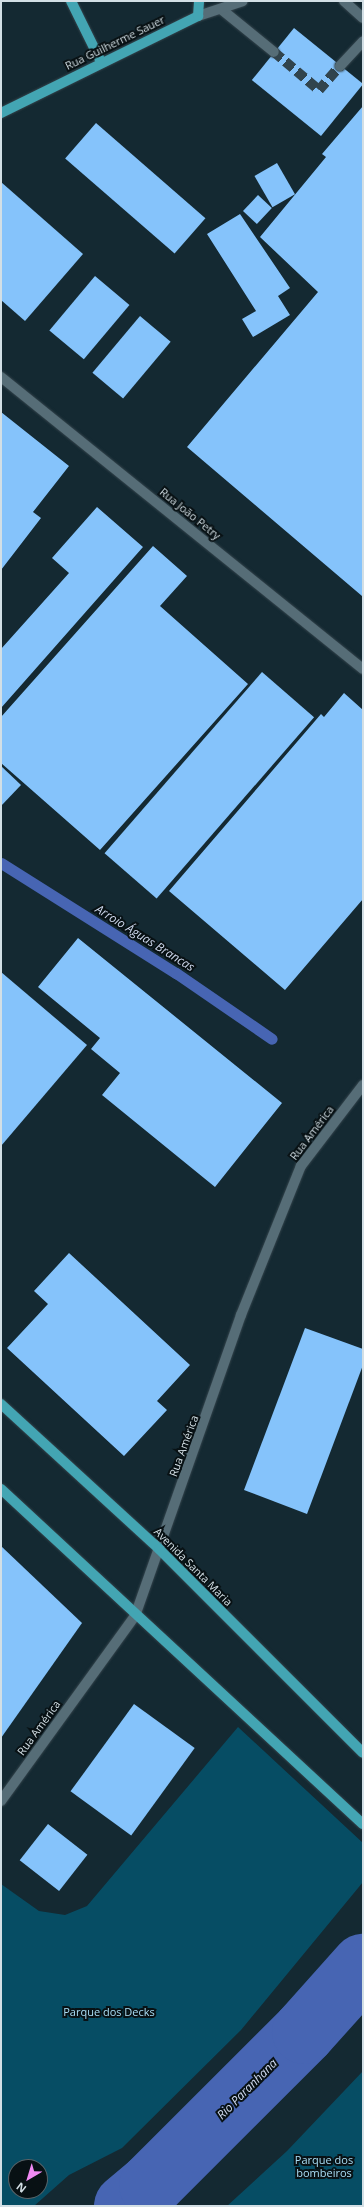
<!DOCTYPE html>
<html>
<head>
<meta charset="utf-8">
<style>
	body { margin:0 }
	#map { position:relative; width:364px; height:2207px; overflow:hidden; background:#142932; font-family:"Open Sans",sans-serif }
	div>[style] { position:absolute }
	[style*='--x'] { left:calc(var(--x)*1px); top:calc(var(--y)*1px); width:calc(var(--w)*1px); rotate:calc(var(--a)*1deg) }
	.green>* { inset:0; background:#064d64 }
	.stream>* { height:11px; margin:-5.5px; padding:0 5.5px; transform-origin:5.5px; border-radius:5.5px; background:#4765b3 }
	.river>* { height:64px; margin:-32px; padding:0 32px; transform-origin:32px; border-radius:32px; background:#4765b3 }
	.building>* { inset:0; background:#85c3fb; transform-origin:0 0 }
	.minor-tunnel>* { height:10px; margin-top:-5px; transform-origin:0; background:repeating-linear-gradient(90deg,#31444d 0 10px,transparent 0 15px) }
	.roads { filter:drop-shadow(0 0 1px #33434b) drop-shadow(0 0 1px #33434b) }
	.minor>* { height:10px; margin:-5px; padding:0 5px; transform-origin:5px; border-radius:5px; background:#566d77 }
	.major>* { height:10px; margin:-5px; padding:0 5px; transform-origin:5px; border-radius:5px; background:#43a5b3 }
	span { translate:-50% -50%; white-space:nowrap; text-align:center; line-height:1.15; -webkit-text-stroke:4px #081114; paint-order:stroke }
	.street-label { font-size:11px; color:#d3dfe5 }
	.park-label { font-size:11px; color:#aadef6 }
	.water-label { font-size:12px; color:#ced8ed; font-style:italic }
	.frame { position:absolute; inset:0; border:2px solid #d3dfe5; pointer-events:none }
	.north { position:absolute; left:8px; top:2159px; width:40px; height:40px; box-sizing:border-box; background:#081114; border:1px solid #596368; border-radius:50%; rotate:218deg; font-size:11px; font-weight:700; line-height:16px; text-align:center; color:#d3dfe5 }
	.north::after { content:''; display:block; margin:auto; width:14px; height:18px; background:#f18af4; clip-path:polygon(50% 0,100% 100%,50% 72%,0 100%) }
</style>
</head>
<body>
<div id="map">
	<div class="green">
		<div style="clip-path:polygon(evenodd,238px 1727px,363px 1843px,363px 1882px,241px 2030px,122px 2148px,69px 2175px,34px 2206px,1px 2206px,1px 1884px,39px 1911px,65px 1915px,87px 1906px,238px 1727px,16px 2167px,40px 2167px,40px 2191px,16px 2191px,16px 2167px)"></div>
		<div style="clip-path:polygon(363px 2071px,363px 2206px,227px 2206px,287px 2151px)"></div>
	</div>
	<div class="stream">
		<div style="--x:1;--y:863;--w:207;--a:32.2"></div>
		<div style="--x:176;--y:973;--w:116;--a:34.5"></div>
	</div>
	<div class="river">
		<div style="--x:126;--y:2206;--w:33;--a:-40"></div>
		<div style="--x:151;--y:2185;--w:216;--a:-45"></div>
		<div style="--x:304;--y:2032;--w:89;--a:-48.2"></div>
	</div>
	<div class="building">
		<div style="left:294px;top:28px;width:89px;height:67px;rotate:39deg"></div>
		<div style="clip-path:polygon(363px 106px,363px 595px,362px 596px,187px 447px,318px 292px,260px 237px,326px 157px,322px 154px)"></div>
		<div style="left:96px;top:123px;width:145px;height:47px;rotate:41deg"></div>
		<div style="left:277px;top:163px;width:36px;height:26px;rotate:60deg"></div>
		<div style="clip-path:polygon(1px 182px,83px 254px,25px 321px,1px 300px)"></div>
		<div style="left:258px;top:195px;width:19px;height:22px;rotate:43deg"></div>
		<div style="clip-path:polygon(240px 214px,290px 288px,278px 296px,290px 315px,253px 337px,242px 319px,256px 311px,207px 234px)"></div>
		<div style="left:95px;top:276px;width:45px;height:71px;rotate:40deg"></div>
		<div style="left:140px;top:316px;width:40px;height:74px;rotate:40deg"></div>
		<div style="clip-path:polygon(1px 412px,69px 466px,33px 512px,41px 518px,1px 570px)"></div>
		<div style="clip-path:polygon(97px 507px,143px 547px,1px 708px,1px 649px,69px 573px,52px 558px)"></div>
		<div style="clip-path:polygon(153px 546px,187px 576px,160px 606px,248px 684px,100px 850px,1px 763px,1px 717px)"></div>
		<div style="left:262px;top:672px;width:69px;height:240px;rotate:41deg"></div>
		<div style="clip-path:polygon(344px 693px,363px 710px,363px 899px,285px 990px,169px 891px,321px 714px,324px 717px)"></div>
		<div style="clip-path:polygon(1px 766px,21px 785px,1px 806px)"></div>
		<div style="clip-path:polygon(78px 938px,282px 1103px,215px 1187px,102px 1095px,120px 1073px,91px 1049px,100px 1038px,38px 987px)"></div>
		<div style="clip-path:polygon(1px 972px,87px 1045px,1px 1146px)"></div>
		<div style="clip-path:polygon(69px 1253px,190px 1365px,157px 1401px,167px 1410px,124px 1456px,7px 1348px,48px 1304px,34px 1291px)"></div>
		<div style="clip-path:polygon(305px 1328px,363px 1349px,363px 1365px,307px 1514px,244px 1490px)"></div>
		<div style="clip-path:polygon(1px 1546px,82px 1623px,1px 1738px)"></div>
		<div style="left:134px;top:1704px;width:75px;height:108px;rotate:36deg"></div>
		<div style="left:48px;top:1824px;width:50px;height:46px;rotate:38deg"></div>
	</div>
	<div class="minor-tunnel">
		<div style="--x:274;--y:52;--w:59;--a:40.2"></div>
		<div style="--x:319;--y:90;--w:32;--a:-49"></div>
	</div>
	<div class="roads">
		<div class="minor">
			<div style="--x:344;--y:1;--w:25;--a:42"></div>
			<div style="--x:221;--y:9;--w:68;--a:39.1"></div>
			<div style="--x:198;--y:16;--w:47;--a:-18.4"></div>
			<div style="--x:340;--y:66;--w:34;--a:-47"></div>
			<div style="--x:1;--y:377;--w:465;--a:38.9"></div>
			<div style="--x:1;--y:1801;--w:228;--a:-54.1"></div>
			<div style="--x:135;--y:1616;--w:319;--a:-70.6"></div>
			<div style="--x:241;--y:1315;--w:161;--a:-68.1"></div>
			<div style="--x:301;--y:1166;--w:102;--a:-52.6"></div>
		</div>
		<div class="major">
			<div style="--x:71;--y:1;--w:68;--a:63.8"></div>
			<div style="--x:1;--y:113;--w:220;--a:-26.2"></div>
			<div style="--x:198;--y:16;--w:15;--a:-86"></div>
			<div style="--x:1;--y:1404;--w:214;--a:42.5"></div>
			<div style="--x:159;--y:1549;--w:288;--a:45"></div>
			<div style="--x:1;--y:1489;--w:493;--a:42.8"></div>
		</div>
	</div>
	<div class="street-label">
		<span style="left:115px;top:43px;rotate:-26deg">Rua Guilherme Sauer</span>
		<span style="left:190px;top:514px;rotate:39deg">Rua João Petry</span>
		<span style="left:312px;top:1133px;rotate:-53deg">Rua América</span>
		<span style="left:184px;top:1446px;rotate:-70deg">Rua América</span>
		<span style="left:193px;top:1567px;rotate:45deg">Avenida Santa Maria</span>
		<span style="left:39px;top:1728px;rotate:-54deg">Rua América</span>
	</div>
	<div class="park-label">
		<span style="left:109px;top:2012px">Parque dos Decks</span>
		<span style="left:324px;top:2167px">Parque dos<br>bombeiros</span>
	</div>
	<div class="water-label">
		<span style="left:145px;top:938px;rotate:32deg">Arroio Águas Brancas</span>
		<span style="left:247px;top:2089px;rotate:-45deg">Rio Paranhana</span>
	</div>
	<div class="frame"></div>
	<div class="north">N</div>
</div>
</body>
</html>
